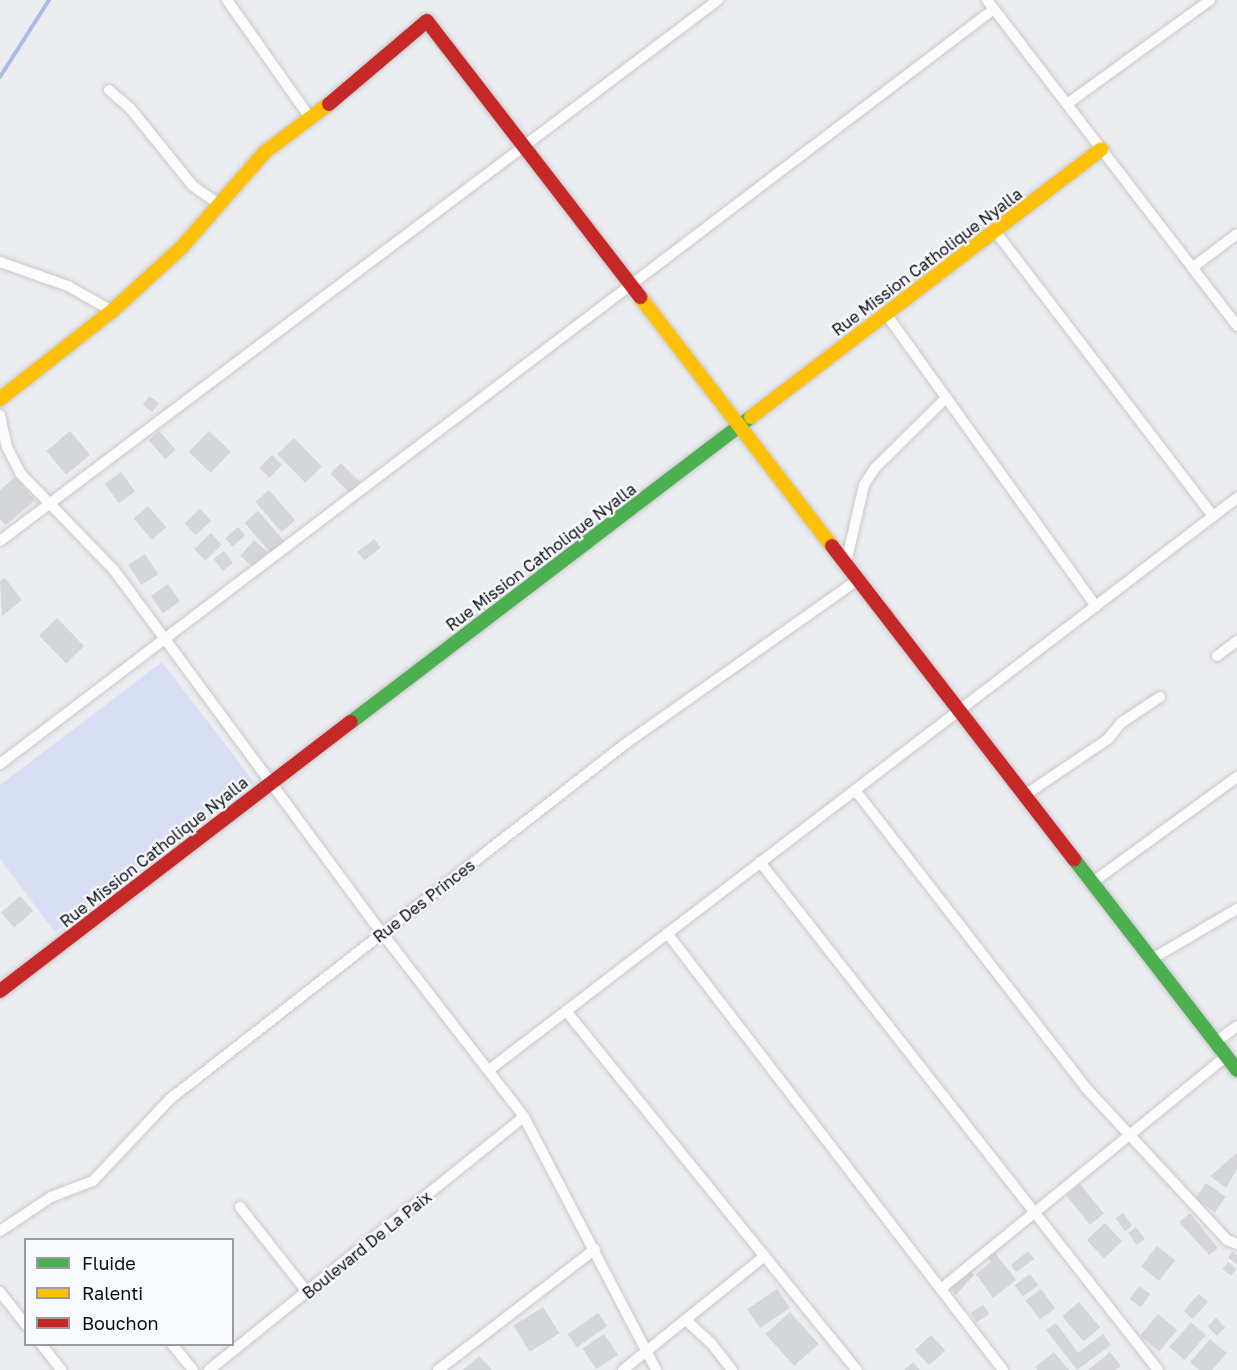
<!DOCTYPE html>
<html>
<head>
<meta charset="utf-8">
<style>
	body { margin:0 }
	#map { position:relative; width:1237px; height:1370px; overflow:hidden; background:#ecedf1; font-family:"Golos Text",sans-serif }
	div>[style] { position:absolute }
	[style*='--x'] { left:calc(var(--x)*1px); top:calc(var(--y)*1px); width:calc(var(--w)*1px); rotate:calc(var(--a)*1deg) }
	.green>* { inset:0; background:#d8dff5 }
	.stream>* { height:4px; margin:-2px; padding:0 2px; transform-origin:2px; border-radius:2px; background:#acbbe6 }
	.building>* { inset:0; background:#d5d6d9; transform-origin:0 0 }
	.roads { filter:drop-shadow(0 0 2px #c8c8cb) drop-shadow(0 0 2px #c8c8cb) }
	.street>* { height:10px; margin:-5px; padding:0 5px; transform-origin:5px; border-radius:5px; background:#fcfcfd }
	.fast>* { height:14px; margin:-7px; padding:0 7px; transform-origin:7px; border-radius:7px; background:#4caf50 }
	.slow>* { height:14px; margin:-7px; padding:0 7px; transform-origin:7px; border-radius:7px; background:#ffc107 }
	.jam>* { height:14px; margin:-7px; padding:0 7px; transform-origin:7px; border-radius:7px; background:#c62828 }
	span { translate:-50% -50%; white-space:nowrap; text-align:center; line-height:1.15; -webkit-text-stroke:4.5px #f8faff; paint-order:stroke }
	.street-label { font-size:16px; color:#0c0d0f }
	.legend { position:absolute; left:24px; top:1238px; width:210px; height:108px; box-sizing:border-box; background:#f8faff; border:2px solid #9a9b9f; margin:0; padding:8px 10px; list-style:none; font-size:18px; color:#0c0d0f }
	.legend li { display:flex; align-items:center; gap:12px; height:30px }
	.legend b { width:30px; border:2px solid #9a9b9f }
</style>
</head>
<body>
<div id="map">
	<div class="green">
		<div style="clip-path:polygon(162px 662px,254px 782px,55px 932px,0 859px,0 785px)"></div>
	</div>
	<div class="stream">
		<div style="--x:0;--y:77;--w:91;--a:-57.5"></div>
	</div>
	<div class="building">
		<div style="left:149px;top:396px;width:12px;height:11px;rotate:35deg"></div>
		<div style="left:70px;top:431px;width:31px;height:31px;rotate:50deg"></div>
		<div style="left:159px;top:431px;width:25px;height:14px;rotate:48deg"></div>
		<div style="left:209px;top:431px;width:30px;height:29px;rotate:44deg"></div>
		<div style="left:294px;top:438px;width:40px;height:23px;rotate:46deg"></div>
		<div style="left:272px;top:455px;width:14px;height:18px;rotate:45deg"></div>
		<div style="left:341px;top:463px;width:27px;height:15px;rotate:45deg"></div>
		<div style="left:121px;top:472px;width:24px;height:20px;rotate:54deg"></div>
		<div style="clip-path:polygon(15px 477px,35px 500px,6px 525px,0 519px,0 490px)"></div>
		<div style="left:269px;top:490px;width:40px;height:18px;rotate:49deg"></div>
		<div style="left:148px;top:506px;width:28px;height:19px;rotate:49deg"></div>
		<div style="left:200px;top:509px;width:16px;height:21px;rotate:47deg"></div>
		<div style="left:258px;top:511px;width:41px;height:18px;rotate:49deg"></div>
		<div style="left:238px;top:527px;width:11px;height:17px;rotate:49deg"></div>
		<div style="left:211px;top:533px;width:16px;height:23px;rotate:47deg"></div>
		<div style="left:374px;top:539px;width:11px;height:21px;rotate:52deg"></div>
		<div style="left:254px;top:540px;width:18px;height:21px;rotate:41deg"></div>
		<div style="left:224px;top:551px;width:15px;height:13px;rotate:53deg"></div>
		<div style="left:145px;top:554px;width:24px;height:20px;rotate:57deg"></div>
		<div style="clip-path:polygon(5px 578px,22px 600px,2px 616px,0 581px)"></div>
		<div style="left:168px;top:584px;width:21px;height:21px;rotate:55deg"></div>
		<div style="left:57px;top:618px;width:39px;height:25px;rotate:46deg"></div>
		<div style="left:20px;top:896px;width:20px;height:25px;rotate:49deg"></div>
		<div style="clip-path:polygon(1237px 1153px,1237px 1169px,1226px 1188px,1210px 1176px)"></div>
		<div style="left:1206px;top:1183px;width:24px;height:19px;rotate:35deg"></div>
		<div style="left:1080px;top:1184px;width:38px;height:18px;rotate:51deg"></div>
		<div style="left:1123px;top:1213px;width:16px;height:9px;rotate:55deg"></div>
		<div style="clip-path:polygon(1190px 1213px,1218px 1248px,1209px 1255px,1179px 1222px)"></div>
		<div style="left:1105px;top:1223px;width:25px;height:25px;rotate:47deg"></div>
		<div style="left:1136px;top:1227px;width:15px;height:10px;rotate:53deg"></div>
		<div style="left:1157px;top:1246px;width:23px;height:26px;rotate:38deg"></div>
		<div style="clip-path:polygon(993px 1250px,1016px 1280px,993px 1298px,976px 1274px,991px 1262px,986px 1255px)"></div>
		<div style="clip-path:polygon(1028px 1251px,1034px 1259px,1016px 1272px,1011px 1265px)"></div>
		<div style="clip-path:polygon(1232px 1251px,1237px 1255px,1237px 1264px,1228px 1258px)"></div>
		<div style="left:1228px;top:1262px;width:11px;height:9px;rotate:38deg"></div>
		<div style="clip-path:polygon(969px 1269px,974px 1275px,956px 1295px,949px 1287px)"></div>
		<div style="left:1030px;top:1274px;width:14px;height:19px;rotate:54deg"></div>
		<div style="left:1139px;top:1286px;width:14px;height:16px;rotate:36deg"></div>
		<div style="left:777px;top:1289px;width:23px;height:36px;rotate:56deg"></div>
		<div style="left:1041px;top:1289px;width:24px;height:19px;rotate:54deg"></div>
		<div style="left:1199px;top:1294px;width:12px;height:23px;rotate:42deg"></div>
		<div style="left:1079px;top:1302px;width:33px;height:22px;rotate:50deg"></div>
		<div style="left:983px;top:1305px;width:11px;height:15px;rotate:56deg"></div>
		<div style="left:543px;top:1307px;width:31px;height:35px;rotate:58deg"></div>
		<div style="left:790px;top:1312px;width:43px;height:33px;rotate:48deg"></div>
		<div style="left:598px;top:1313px;width:16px;height:37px;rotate:55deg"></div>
		<div style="left:1158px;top:1314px;width:25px;height:28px;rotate:40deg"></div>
		<div style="left:1216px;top:1318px;width:13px;height:12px;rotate:45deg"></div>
		<div style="left:1191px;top:1322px;width:20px;height:33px;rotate:41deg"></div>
		<div style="clip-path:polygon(1056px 1323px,1078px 1353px,1103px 1334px,1111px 1345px,1077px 1370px,1046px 1330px)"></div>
		<div style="left:604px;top:1334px;width:25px;height:26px;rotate:56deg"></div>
		<div style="left:931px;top:1335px;width:21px;height:22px;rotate:47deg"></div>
		<div style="clip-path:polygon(1210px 1339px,1227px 1353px,1212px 1370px,1199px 1370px,1190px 1362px)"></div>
		<div style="clip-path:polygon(1054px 1352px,1069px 1370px,1037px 1370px,1035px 1367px)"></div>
		<div style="clip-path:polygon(1110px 1352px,1121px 1366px,1115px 1370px,1088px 1370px)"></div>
		<div style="clip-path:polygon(479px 1356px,492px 1370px,463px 1370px)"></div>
		<div style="clip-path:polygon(913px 1362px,920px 1370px,904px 1370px)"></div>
	</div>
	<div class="roads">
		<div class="street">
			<div style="--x:227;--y:0;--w:146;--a:54.8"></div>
			<div style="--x:987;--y:0;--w:411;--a:52.5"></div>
			<div style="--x:109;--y:90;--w:28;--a:41"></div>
			<div style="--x:130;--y:108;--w:100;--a:51.1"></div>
			<div style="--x:193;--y:186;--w:29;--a:35"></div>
			<div style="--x:1067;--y:104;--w:177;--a:-36"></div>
			<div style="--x:995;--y:231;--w:359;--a:52.6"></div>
			<div style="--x:0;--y:262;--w:72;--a:19.4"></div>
			<div style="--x:68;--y:286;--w:51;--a:29.6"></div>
			<div style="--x:1192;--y:268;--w:56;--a:-37.1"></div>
			<div style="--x:886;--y:314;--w:360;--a:54.3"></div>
			<div style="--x:0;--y:415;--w:33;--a:78"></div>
			<div style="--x:7;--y:447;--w:29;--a:63"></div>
			<div style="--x:20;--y:473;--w:135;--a:45.9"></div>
			<div style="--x:114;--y:570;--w:451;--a:53.6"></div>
			<div style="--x:382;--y:933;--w:232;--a:52.3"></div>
			<div style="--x:524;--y:1117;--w:285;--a:62.4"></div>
			<div style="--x:0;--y:541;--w:899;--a:-37"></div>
			<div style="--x:846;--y:563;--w:80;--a:-77"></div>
			<div style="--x:864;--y:485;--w:20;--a:-57"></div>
			<div style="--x:875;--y:468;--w:100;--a:-44.6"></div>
			<div style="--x:1217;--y:656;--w:25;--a:-37"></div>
			<div style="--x:0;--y:764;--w:1248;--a:-37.22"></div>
			<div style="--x:855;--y:790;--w:376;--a:52.2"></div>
			<div style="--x:1085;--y:1087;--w:209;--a:47.1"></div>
			<div style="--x:1227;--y:1240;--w:11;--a:22"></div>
			<div style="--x:1025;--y:795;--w:100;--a:-34"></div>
			<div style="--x:1108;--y:739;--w:21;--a:-51"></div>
			<div style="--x:1121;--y:723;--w:47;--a:-33.7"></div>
			<div style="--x:760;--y:862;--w:645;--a:51.92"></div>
			<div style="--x:1093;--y:882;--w:178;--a:-36.1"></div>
			<div style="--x:667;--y:933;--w:551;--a:52.44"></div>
			<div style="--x:1152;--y:959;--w:99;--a:-30.5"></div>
			<div style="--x:566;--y:1011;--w:462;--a:51"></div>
			<div style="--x:1216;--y:1042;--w:26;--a:-37"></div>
			<div style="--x:489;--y:1070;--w:942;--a:-37.41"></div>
			<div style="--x:240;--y:1207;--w:110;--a:51.7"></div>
			<div style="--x:0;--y:1231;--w:61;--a:-33.7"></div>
			<div style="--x:51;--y:1197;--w:45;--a:-20.9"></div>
			<div style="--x:93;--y:1181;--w:112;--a:-46.8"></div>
			<div style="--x:170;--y:1099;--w:577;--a:-37.96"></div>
			<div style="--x:625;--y:744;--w:286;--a:-35.2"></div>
			<div style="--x:942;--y:1288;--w:367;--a:-39.2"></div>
			<div style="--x:0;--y:1292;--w:42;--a:51.8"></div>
			<div style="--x:686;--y:1320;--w:34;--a:43"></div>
			<div style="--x:711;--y:1343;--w:34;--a:52"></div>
			<div style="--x:41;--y:1344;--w:33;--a:52"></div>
			<div style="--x:172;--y:1344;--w:33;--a:51"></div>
			<div style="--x:209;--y:1370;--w:404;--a:-38.8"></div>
			<div style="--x:438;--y:1370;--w:198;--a:-37.6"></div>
			<div style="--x:623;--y:1370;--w:182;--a:-38.8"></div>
		</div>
		<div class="fast">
			<div style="--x:351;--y:722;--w:503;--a:-37.33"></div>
			<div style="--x:1074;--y:859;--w:267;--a:52.3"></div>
		</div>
		<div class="slow">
			<div style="--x:640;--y:297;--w:314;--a:52.4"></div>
			<div style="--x:0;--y:399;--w:142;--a:-38.2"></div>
			<div style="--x:112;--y:311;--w:95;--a:-42.4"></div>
			<div style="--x:182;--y:247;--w:126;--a:-48.9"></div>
			<div style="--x:265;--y:152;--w:80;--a:-36.9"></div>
			<div style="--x:751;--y:417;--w:441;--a:-37.4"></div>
		</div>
		<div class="jam">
			<div style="--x:329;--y:104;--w:128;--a:-40.3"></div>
			<div style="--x:427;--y:21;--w:349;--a:52.3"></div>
			<div style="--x:832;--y:546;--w:396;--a:52.3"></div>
			<div style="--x:0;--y:991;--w:442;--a:-37.5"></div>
		</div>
	</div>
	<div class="street-label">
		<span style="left:927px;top:262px;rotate:-37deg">Rue Mission Catholique Nyalla</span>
		<span style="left:541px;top:557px;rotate:-37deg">Rue Mission Catholique Nyalla</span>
		<span style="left:154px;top:852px;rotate:-38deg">Rue Mission Catholique Nyalla</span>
		<span style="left:424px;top:901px;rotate:-38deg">Rue Des Princes</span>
		<span style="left:367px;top:1245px;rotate:-39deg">Boulevard De La Paix</span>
	</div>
	<ul class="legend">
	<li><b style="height:8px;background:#4caf50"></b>Fluide</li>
	<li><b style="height:8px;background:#ffc107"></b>Ralenti</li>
	<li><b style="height:8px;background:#c62828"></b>Bouchon</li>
	</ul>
</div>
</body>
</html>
